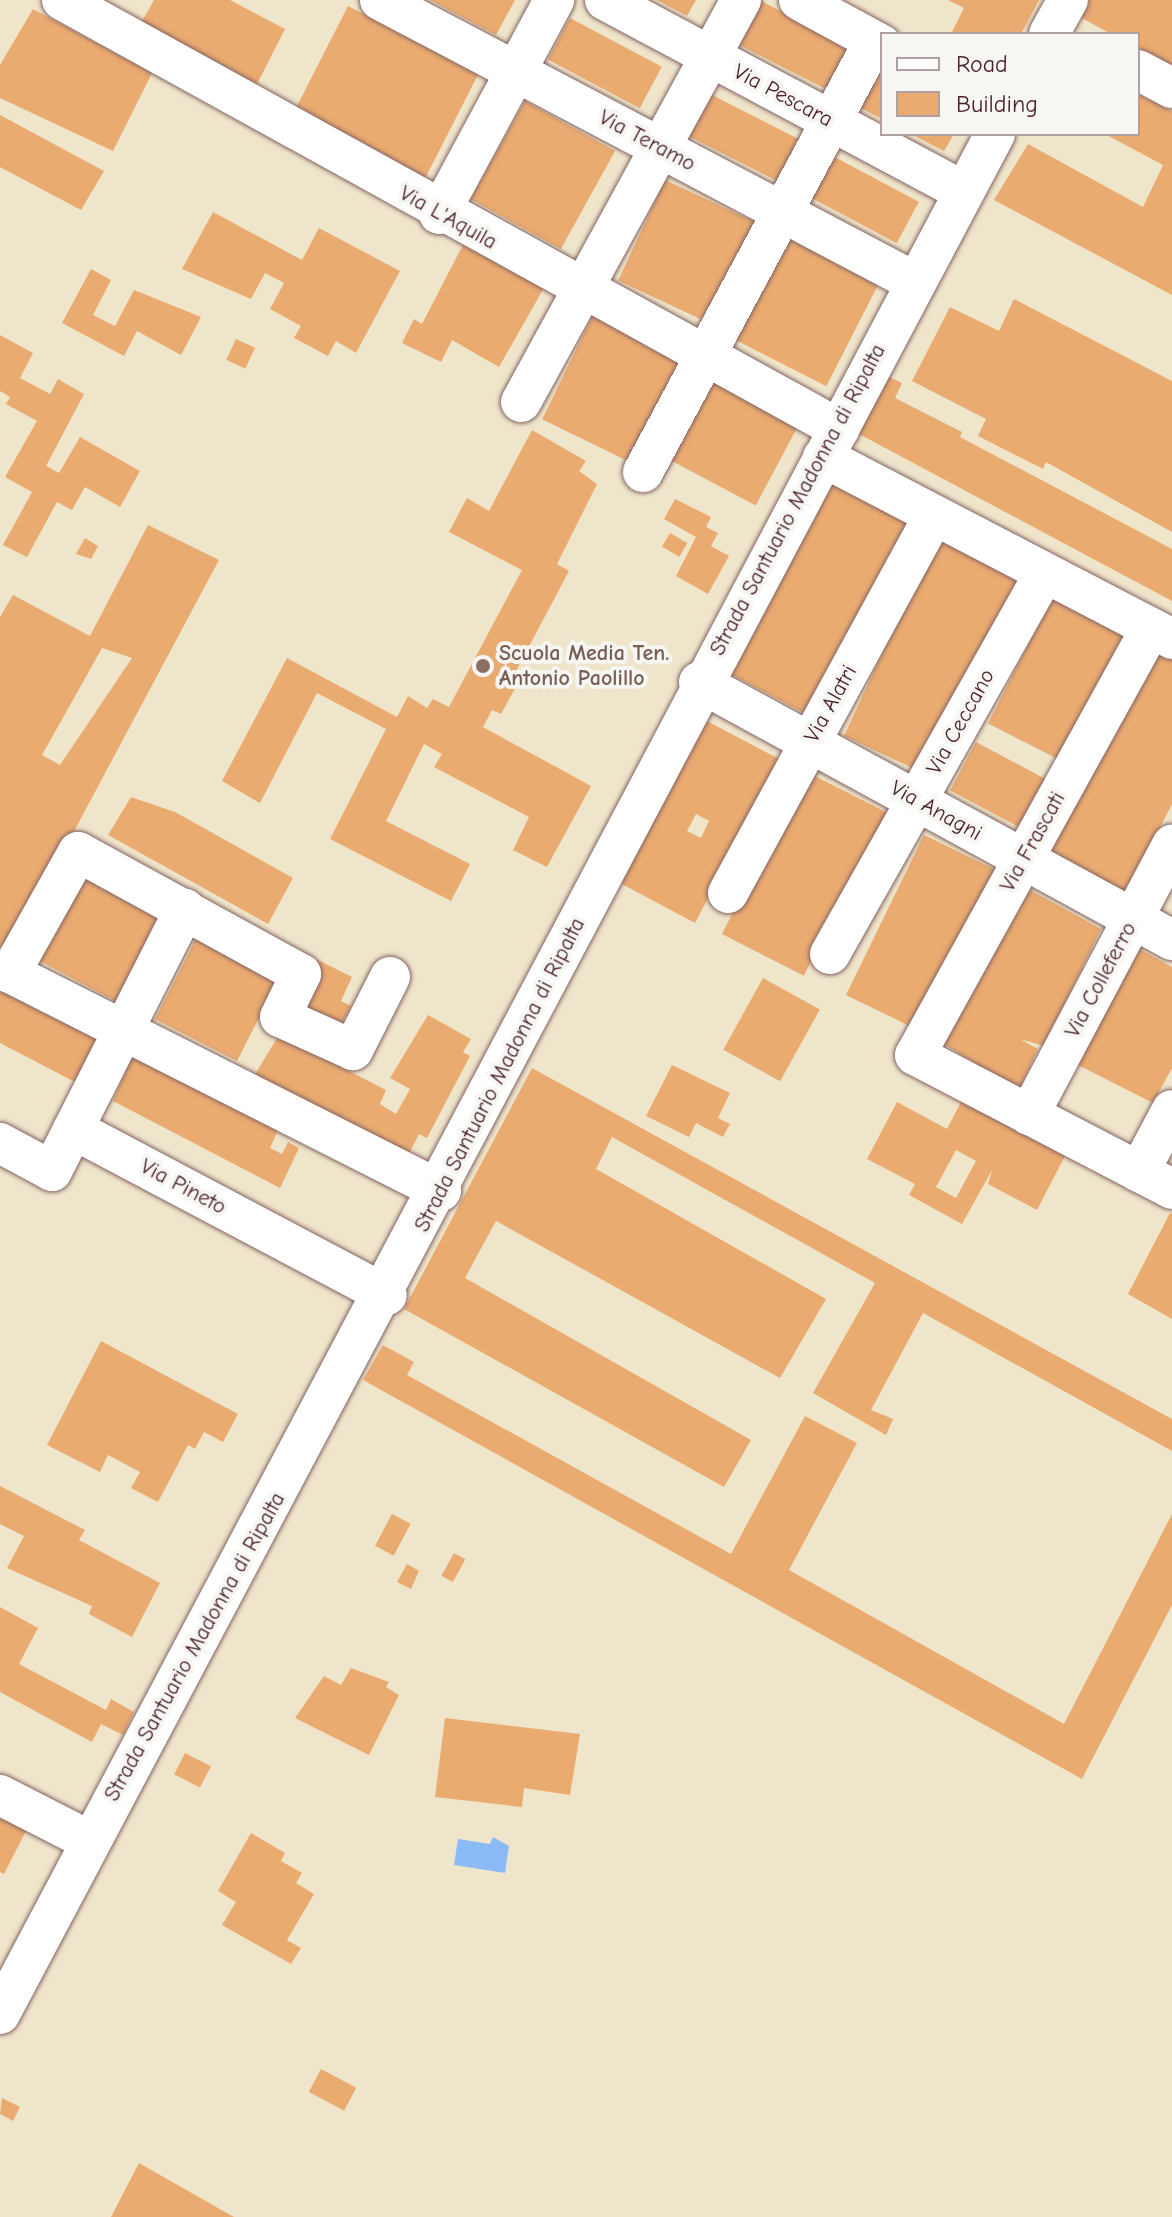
<!DOCTYPE html>
<html>
<head>
<meta charset="utf-8">
<style>
	body { margin:0 }
	#map { position:relative; width:1172px; height:2217px; overflow:hidden; background:#efe5cb; font-family:"Comic Neue",sans-serif }
	div>[style] { position:absolute }
	[style*='--x'] { left:calc(var(--x)*1px); top:calc(var(--y)*1px); width:calc(var(--w)*1px); rotate:calc(var(--a)*1deg) }
	.water>* { inset:0; background:#8bbbf6 }
	.building>* { inset:0; background:#eaab71; transform-origin:0 0 }
	.roads { filter:drop-shadow(0 0 2px #846463) drop-shadow(0 0 2px #846463) }
	.minor>* { height:40px; margin:-20px; padding:0 20px; transform-origin:20px; border-radius:20px; background:#fff }
	.dots>* { width:22px; height:22px; translate:-50% -50%; box-sizing:border-box; border:4px solid #f6f6f2; border-radius:50% }
	span { translate:-50% -50%; white-space:nowrap; text-align:center; line-height:1.15; -webkit-text-stroke:8px #f6f6f2; paint-order:stroke }
	.street-label { font-size:22px; color:#4a1f2b }
	.education-label { font-size:22px; color:#785e54; font-weight:700 }
	.left { translate:0 -50%; text-align:left }
	.legend { position:absolute; left:880px; top:32px; width:260px; height:104px; box-sizing:border-box; background:#f6f6f2; border:2px solid #b1a0a2; margin:0; padding:10px 14px; list-style:none; font-size:24px; color:#4a1f2b }
	.legend li { display:flex; align-items:center; gap:16px; height:40px }
	.legend b { width:40px; border:2px solid #b1a0a2 }
</style>
</head>
<body>
<div id="map">
	<div class="water">
		<div style="clip-path:polygon(493px 1837px,509px 1846px,505px 1873px,454px 1865px,458px 1839px,490px 1844px)"></div>
	</div>
	<div class="building">
		<div style="clip-path:polygon(154px 0,230px 0,285px 29px,257px 84px,141px 23px)"></div>
		<div style="clip-path:polygon(430px 0,515px 0,496px 35px)"></div>
		<div style="clip-path:polygon(657px 0,696px 0,687px 16px)"></div>
		<div style="left:759px;top:0;width:104px;height:49px;rotate:27deg"></div>
		<div style="clip-path:polygon(948px 0,1039px 0,1021px 34px,951px 34px,964px 8px)"></div>
		<div style="clip-path:polygon(1089px 0,1172px 0,1172px 68px,1138px 49px,1138px 34px,1111px 34px,1080px 17px)"></div>
		<div style="left:348px;top:6px;width:147px;height:119px;rotate:27deg"></div>
		<div style="clip-path:polygon(33px 9px,152px 73px,113px 151px,0 98px,0 65px)"></div>
		<div style="left:570px;top:18px;width:104px;height:47px;rotate:28deg"></div>
		<div style="clip-path:polygon(882px 64px,882px 119px,853px 104px)"></div>
		<div style="left:710px;top:94px;width:103px;height:47px;rotate:27deg"></div>
		<div style="clip-path:polygon(1138px 94px,1172px 111px,1172px 295px,994px 200px,1028px 144px,1143px 207px,1163px 165px,1105px 134px,1138px 134px)"></div>
		<div style="left:525px;top:101px;width:103px;height:112px;rotate:29deg"></div>
		<div style="clip-path:polygon(0 115px,104px 171px,81px 210px,0 167px)"></div>
		<div style="clip-path:polygon(911px 134px,954px 134px,944px 151px)"></div>
		<div style="left:827px;top:153px;width:104px;height:47px;rotate:28deg"></div>
		<div style="left:665px;top:180px;width:106px;height:111px;rotate:25deg"></div>
		<div style="clip-path:polygon(213px 212px,302px 260px,319px 228px,400px 271px,356px 353px,336px 341px,328px 356px,294px 338px,301px 326px,270px 309px,284px 283px,265px 273px,251px 299px,182px 269px)"></div>
		<div style="left:781px;top:233px;width:110px;height:116px;rotate:27deg"></div>
		<div style="clip-path:polygon(465px 241px,545px 286px,499px 367px,452px 340px,441px 362px,402px 343px,414px 319px,422px 324px)"></div>
		<div style="clip-path:polygon(91px 269px,111px 280px,93px 315px,115px 326px,134px 290px,201px 317px,181px 355px,137px 331px,124px 356px,62px 323px)"></div>
		<div style="clip-path:polygon(1014px 299px,1172px 381px,1172px 532px,1046px 462px,1043px 469px,978px 436px,986px 419px,912px 381px,950px 307px,999px 331px)"></div>
		<div style="left:593px;top:315px;width:107px;height:116px;rotate:26deg"></div>
		<div style="clip-path:polygon(0 335px,33px 353px,20px 378px,50px 394px,58px 379px,84px 394px,46px 466px,59px 473px,80px 437px,140px 471px,120px 507px,85px 487px,72px 510px,57px 502px,27px 557px,3px 545px,32px 492px,5px 477px,37px 421px,6px 404px,10px 397px,0 391px)"></div>
		<div style="left:236px;top:339px;width:21px;height:23px;rotate:25deg"></div>
		<div style="left:708px;top:376px;width:103px;height:92px;rotate:28deg"></div>
		<div style="clip-path:polygon(889px 377px,902px 383px,895px 398px,962px 432px,960px 437px,1172px 549px,1172px 601px,859px 434px)"></div>
		<div style="clip-path:polygon(532px 430px,586px 461px,579px 471px,597px 484px,557px 564px,569px 571px,516px 671px,522px 676px,501px 714px,492px 710px,483px 727px,591px 786px,547px 867px,513px 850px,529px 817px,434px 767px,442px 754px,424px 744px,386px 821px,470px 864px,451px 901px,330px 839px,386px 729px,317px 693px,260px 803px,222px 781px,287px 658px,397px 717px,408px 696px,427px 708px,433px 699px,449px 707px,522px 570px,449px 532px,467px 498px,489px 511px)"></div>
		<div style="left:835px;top:477px;width:89px;height:223px;rotate:28deg"></div>
		<div style="clip-path:polygon(675px 499px,711px 517px,706px 527px,718px 533px,711px 546px,729px 556px,708px 594px,676px 576px,696px 537px,664px 519px)"></div>
		<div style="clip-path:polygon(evenodd,148px 525px,219px 560px,10px 951px,0 946px,0 617px,13px 595px,90px 636px,148px 525px,102px 648px,132px 658px,60px 765px,42px 755px,102px 648px)"></div>
		<div style="left:939px;top:532px;width:91px;height:225px;rotate:25deg"></div>
		<div style="left:670px;top:533px;width:20px;height:16px;rotate:30deg"></div>
		<div style="clip-path:polygon(85px 538px,98px 546px,91px 559px,76px 554px)"></div>
		<div style="left:1053px;top:596px;width:86px;height:143px;rotate:27deg"></div>
		<div style="clip-path:polygon(1158px 651px,1172px 658px,1172px 804px,1126px 894px,1049px 852px)"></div>
		<div style="clip-path:polygon(evenodd,703px 719px,781px 760px,695px 923px,618px 882px,703px 719px,696px 814px,709px 821px,701px 838px,687px 831px,696px 814px)"></div>
		<div style="left:976px;top:742px;width:81px;height:55px;rotate:28deg"></div>
		<div style="left:805px;top:771px;width:92px;height:183px;rotate:27deg"></div>
		<div style="clip-path:polygon(131px 797px,175px 812px,293px 878px,268px 924px,108px 835px)"></div>
		<div style="left:924px;top:835px;width:85px;height:178px;rotate:26deg"></div>
		<div style="left:86px;top:870px;width:93px;height:102px;rotate:28deg"></div>
		<div style="clip-path:polygon(1030px 890px,1101px 929px,1044px 1046px,1020px 1039px,1038px 1049px,1019px 1090px,944px 1044px)"></div>
		<div style="left:200px;top:931px;width:92px;height:99px;rotate:27deg"></div>
		<div style="clip-path:polygon(1139px 949px,1172px 967px,1172px 1068px,1153px 1103px,1076px 1064px)"></div>
		<div style="clip-path:polygon(318px 960px,352px 977px,341px 1001px,351px 1006px,341px 1025px,297px 1003px)"></div>
		<div style="left:763px;top:978px;width:65px;height:82px;rotate:29deg"></div>
		<div style="clip-path:polygon(0 988px,97px 1040px,75px 1082px,0 1043px)"></div>
		<div style="clip-path:polygon(428px 1015px,471px 1039px,463px 1052px,470px 1056px,427px 1138px,419px 1134px,408px 1156px,254px 1076px,279px 1035px,386px 1090px,380px 1104px,396px 1114px,410px 1089px,390px 1078px)"></div>
		<div style="clip-path:polygon(133px 1054px,279px 1128px,270px 1148px,282px 1154px,288px 1142px,299px 1148px,280px 1188px,113px 1101px)"></div>
		<div style="clip-path:polygon(672px 1065px,730px 1093px,718px 1118px,730px 1124px,723px 1137px,696px 1123px,689px 1137px,646px 1116px)"></div>
		<div style="clip-path:polygon(532px 1068px,1172px 1419px,1172px 1451px,923px 1313px,871px 1410px,893px 1419px,886px 1435px,813px 1393px,875px 1283px,612px 1137px,596px 1169px,826px 1299px,780px 1378px,496px 1221px,465px 1278px,751px 1440px,724px 1487px,404px 1309px)"></div>
		<div style="clip-path:polygon(evenodd,897px 1102px,947px 1129px,961px 1102px,1067px 1152px,1037px 1210px,988px 1184px,992px 1170px,962px 1224px,909px 1195px,915px 1184px,867px 1159px,897px 1102px,956px 1150px,976px 1161px,956px 1198px,936px 1187px,956px 1150px)"></div>
		<div style="clip-path:polygon(1170px 1213px,1172px 1214px,1172px 1319px,1128px 1294px)"></div>
		<div style="clip-path:polygon(101px 1341px,238px 1414px,223px 1442px,204px 1432px,195px 1449px,188px 1445px,158px 1502px,131px 1488px,140px 1472px,108px 1455px,100px 1472px,47px 1445px)"></div>
		<div style="clip-path:polygon(383px 1345px,414px 1362px,407px 1375px,731px 1554px,805px 1416px,857px 1443px,789px 1570px,1064px 1724px,1172px 1514px,1172px 1605px,1082px 1779px,363px 1380px)"></div>
		<div style="clip-path:polygon(0 1486px,85px 1530px,79px 1540px,160px 1583px,132px 1637px,89px 1614px,92px 1606px,7px 1568px,24px 1536px,0 1524px)"></div>
		<div style="left:392px;top:1514px;width:21px;height:36px;rotate:28deg"></div>
		<div style="left:454px;top:1553px;width:13px;height:26px;rotate:29deg"></div>
		<div style="clip-path:polygon(407px 1564px,419px 1571px,411px 1589px,397px 1582px)"></div>
		<div style="clip-path:polygon(0 1607px,38px 1628px,19px 1664px,106px 1710px,111px 1699px,134px 1712px,123px 1735px,101px 1724px,92px 1742px,0 1692px)"></div>
		<div style="clip-path:polygon(351px 1668px,389px 1682px,386px 1687px,399px 1695px,369px 1755px,295px 1718px,324px 1676px,341px 1685px)"></div>
		<div style="clip-path:polygon(445px 1718px,580px 1734px,570px 1795px,524px 1788px,522px 1807px,435px 1797px)"></div>
		<div style="left:185px;top:1753px;width:29px;height:24px;rotate:27deg"></div>
		<div style="clip-path:polygon(0 1817px,26px 1831px,4px 1874px,0 1872px)"></div>
		<div style="clip-path:polygon(251px 1833px,285px 1853px,281px 1861px,302px 1873px,296px 1883px,314px 1894px,287px 1940px,301px 1948px,291px 1964px,222px 1925px,236px 1902px,218px 1891px)"></div>
		<div style="left:321px;top:2069px;width:40px;height:26px;rotate:28deg"></div>
		<div style="clip-path:polygon(2px 2098px,20px 2107px,13px 2121px,0 2114px)"></div>
		<div style="clip-path:polygon(139px 2163px,225px 2212px,234px 2217px,111px 2217px)"></div>
	</div>
	<div class="roads">
		<div class="minor">
			<div style="--x:62;--y:0;--w:888;--a:28.9"></div>
			<div style="--x:380;--y:0;--w:603;--a:27.8"></div>
			<div style="--x:605;--y:0;--w:405;--a:28.1"></div>
			<div style="--x:799;--y:0;--w:94;--a:28.5"></div>
			<div style="--x:1049;--y:34;--w:39;--a:-61"></div>
			<div style="--x:1138;--y:70;--w:38;--a:28"></div>
			<div style="--x:439;--y:214;--w:243;--a:-61.7"></div>
			<div style="--x:521;--y:402;--w:458;--a:-61.3"></div>
			<div style="--x:823;--y:457;--w:394;--a:27.5"></div>
			<div style="--x:643;--y:472;--w:489;--a:-61.8"></div>
			<div style="--x:1151;--y:628;--w:488;--a:118.9"></div>
			<div style="--x:915;--y:1055;--w:290;--a:27.5"></div>
			<div style="--x:699;--y:682;--w:539;--a:28.61"></div>
			<div style="--x:728;--y:893;--w:430;--a:-61.4"></div>
			<div style="--x:830;--y:954;--w:437;--a:-60.6"></div>
			<div style="--x:390;--y:977;--w:82;--a:116.9"></div>
			<div style="--x:353;--y:1050;--w:80;--a:-155.7"></div>
			<div style="--x:280;--y:1017;--w:48;--a:-64"></div>
			<div style="--x:301;--y:974;--w:254;--a:-151.3"></div>
			<div style="--x:78;--y:852;--w:139;--a:119.3"></div>
			<div style="--x:10;--y:973;--w:483;--a:26.8"></div>
			<div style="--x:1029;--y:1115;--w:306;--a:-62.1"></div>
			<div style="--x:73;--y:1129;--w:355;--a:27.9"></div>
			<div style="--x:0;--y:1143;--w:59;--a:28.3"></div>
			<div style="--x:52;--y:1171;--w:294;--a:-63.1"></div>
			<div style="--x:1139;--y:1172;--w:70;--a:-62"></div>
			<div style="--x:0;--y:1795;--w:101;--a:27.1"></div>
			<div style="--x:0;--y:2014;--w:2127;--a:-62.11"></div>
		</div>
	</div>
	<div class="dots">
		<div style="left:483px;top:666px;background:#8d6e63"></div>
	</div>
	<div class="street-label">
		<span style="left:783px;top:96px;rotate:28deg">Via Pescara</span>
		<span style="left:647px;top:141px;rotate:28deg">Via Teramo</span>
		<span style="left:448px;top:218px;rotate:29deg">Via L'Aquila</span>
		<span style="left:798px;top:500px;rotate:-62deg">Strada Santuario Madonna di Ripalta</span>
		<span style="left:831px;top:704px;rotate:-61deg">Via Alatri</span>
		<span style="left:961px;top:722px;rotate:-61deg">Via Ceccano</span>
		<span style="left:936px;top:811px;rotate:29deg">Via Anagni</span>
		<span style="left:1033px;top:842px;rotate:-61deg">Via Frascati</span>
		<span style="left:1101px;top:980px;rotate:-62deg">Via Colleferro</span>
		<span style="left:500px;top:1075px;rotate:-63deg">Strada Santuario Madonna di Ripalta</span>
		<span style="left:183px;top:1187px;rotate:28deg">Via Pineto</span>
		<span style="left:195px;top:1647px;rotate:-61deg">Strada Santuario Madonna di Ripalta</span>
	</div>
	<div class="education-label">
		<span class="left" style="left:499px;top:666px">Scuola Media Ten.<br>Antonio Paolillo</span>
	</div>
	<ul class="legend">
	<li><b style="height:10px;background:#fff"></b>Road</li>
	<li><b style="height:22px;background:#eaab71"></b>Building</li>
	</ul>
</div>
</body>
</html>
